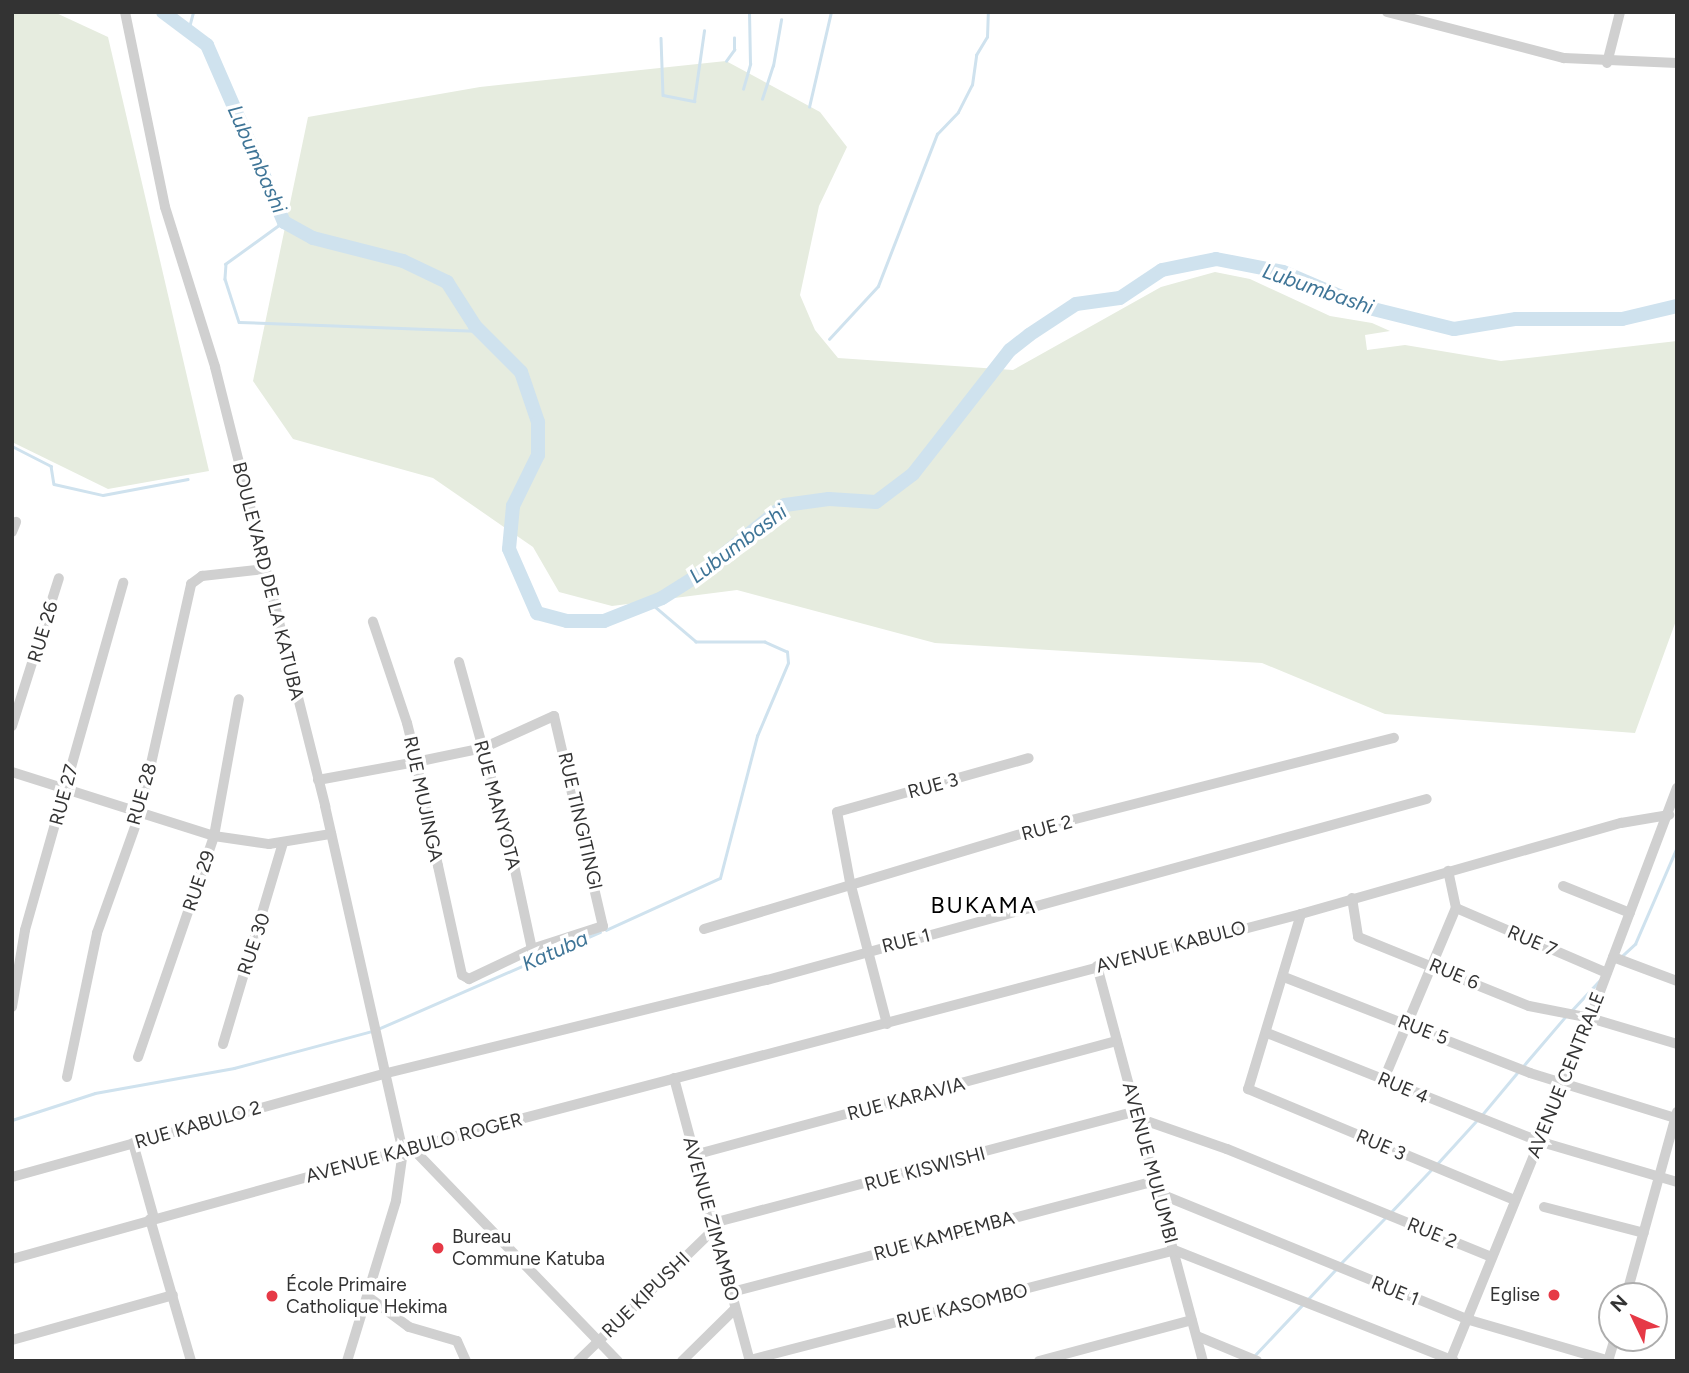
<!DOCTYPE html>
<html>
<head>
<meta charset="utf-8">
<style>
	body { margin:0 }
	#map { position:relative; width:1689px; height:1373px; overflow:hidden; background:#fff; font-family:Figtree,sans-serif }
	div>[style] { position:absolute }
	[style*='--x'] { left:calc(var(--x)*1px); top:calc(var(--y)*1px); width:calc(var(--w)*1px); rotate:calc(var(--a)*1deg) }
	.green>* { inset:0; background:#e6ecdf }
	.stream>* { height:2.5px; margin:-1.25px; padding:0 1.25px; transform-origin:1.25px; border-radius:1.25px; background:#cfe2ee }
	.river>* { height:14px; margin:-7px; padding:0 7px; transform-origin:7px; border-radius:7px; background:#cfe2ee }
	.minor>* { height:10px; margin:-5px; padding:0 5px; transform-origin:5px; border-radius:5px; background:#d0d0d0 }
	.dots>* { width:19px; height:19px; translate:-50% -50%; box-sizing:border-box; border:4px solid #fff; border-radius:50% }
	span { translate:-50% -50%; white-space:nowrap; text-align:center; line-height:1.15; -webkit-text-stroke:7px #fff; paint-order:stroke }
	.street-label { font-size:19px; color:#333 }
	.poi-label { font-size:19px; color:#333 }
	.left { translate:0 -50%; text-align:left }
	.right { translate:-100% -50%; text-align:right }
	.water-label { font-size:21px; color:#3f7597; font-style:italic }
	.quarter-label { font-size:23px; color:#000; letter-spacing:2px }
	.frame { position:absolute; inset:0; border:14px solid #333; pointer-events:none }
	.north { position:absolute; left:1598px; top:1282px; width:70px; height:70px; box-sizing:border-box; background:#fff; border:2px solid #adadad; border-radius:50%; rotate:314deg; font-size:19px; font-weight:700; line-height:28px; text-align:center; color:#333 }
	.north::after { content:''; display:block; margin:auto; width:24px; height:32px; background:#e63946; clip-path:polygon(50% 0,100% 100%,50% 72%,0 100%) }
</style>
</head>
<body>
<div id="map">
	<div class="green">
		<div style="clip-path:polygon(12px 12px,54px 12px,108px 37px,209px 471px,108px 489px,12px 442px)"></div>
		<div style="clip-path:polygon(726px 61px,820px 112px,847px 147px,819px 206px,800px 295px,815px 330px,838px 358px,1013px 370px,1161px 287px,1215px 272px,1250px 279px,1330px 316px,1372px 323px,1390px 331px,1365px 335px,1367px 350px,1405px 345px,1501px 361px,1677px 341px,1677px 618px,1635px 733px,1385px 714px,1262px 663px,935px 643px,737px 590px,612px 606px,559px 592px,533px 547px,433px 478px,293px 439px,253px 381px,308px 117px,480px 87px)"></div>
	</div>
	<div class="stream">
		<div style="--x:188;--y:31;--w:20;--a:-75"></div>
		<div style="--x:661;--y:38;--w:57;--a:88"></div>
		<div style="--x:663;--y:95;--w:32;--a:11"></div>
		<div style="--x:694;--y:101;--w:71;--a:-81.9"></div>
		<div style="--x:726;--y:61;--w:14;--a:-54"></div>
		<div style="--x:734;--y:50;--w:12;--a:-90"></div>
		<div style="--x:743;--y:89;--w:26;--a:-74"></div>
		<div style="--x:750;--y:64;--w:50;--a:-91.1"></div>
		<div style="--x:762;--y:99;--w:35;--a:-72"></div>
		<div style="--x:773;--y:66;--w:47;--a:-80.1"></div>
		<div style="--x:809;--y:107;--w:98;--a:-77"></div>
		<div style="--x:284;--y:222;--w:72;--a:144.1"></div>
		<div style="--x:226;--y:264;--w:15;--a:94"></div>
		<div style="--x:225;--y:279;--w:45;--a:72"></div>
		<div style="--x:239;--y:322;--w:242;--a:2.1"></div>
		<div style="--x:829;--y:339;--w:72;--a:-47.2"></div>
		<div style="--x:878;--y:286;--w:163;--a:-68.8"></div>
		<div style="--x:937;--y:134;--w:30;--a:-46"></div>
		<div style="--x:958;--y:112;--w:30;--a:-63"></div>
		<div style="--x:972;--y:85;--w:30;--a:-82"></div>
		<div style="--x:976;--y:55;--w:21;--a:-59"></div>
		<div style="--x:987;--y:37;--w:25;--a:-88"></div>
		<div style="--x:12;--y:446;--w:44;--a:27.1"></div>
		<div style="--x:51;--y:466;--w:18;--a:81"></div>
		<div style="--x:54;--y:484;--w:50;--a:12.7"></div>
		<div style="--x:103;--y:495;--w:86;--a:-10.7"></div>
		<div style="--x:606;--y:930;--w:125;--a:-24.5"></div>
		<div style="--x:720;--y:878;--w:147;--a:-75.4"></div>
		<div style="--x:757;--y:736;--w:79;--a:-67"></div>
		<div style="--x:788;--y:663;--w:11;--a:-95"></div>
		<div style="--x:787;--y:652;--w:24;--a:-156"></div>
		<div style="--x:765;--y:642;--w:69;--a:180"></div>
		<div style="--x:696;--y:642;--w:60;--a:-139.7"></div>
		<div style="--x:1622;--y:956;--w:18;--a:-43"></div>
		<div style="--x:1635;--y:944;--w:106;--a:-66.6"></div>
		<div style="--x:1572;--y:1010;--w:42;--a:-46.9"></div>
		<div style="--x:378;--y:1029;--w:242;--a:-23.6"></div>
		<div style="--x:1524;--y:1065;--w:63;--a:-49.5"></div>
		<div style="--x:1481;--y:1116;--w:56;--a:-50.1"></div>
		<div style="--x:12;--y:1120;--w:87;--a:-18"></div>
		<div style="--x:95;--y:1093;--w:141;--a:-10.2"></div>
		<div style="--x:234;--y:1068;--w:143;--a:-15"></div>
		<div style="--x:1436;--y:1165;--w:59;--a:-47.7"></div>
		<div style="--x:1390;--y:1213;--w:59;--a:-46.4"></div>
		<div style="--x:1341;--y:1263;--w:63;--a:-45.6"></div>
		<div style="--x:1308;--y:1299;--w:42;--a:-46.9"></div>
		<div style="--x:1255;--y:1355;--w:70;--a:-46.7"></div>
	</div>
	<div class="river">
		<div style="--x:163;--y:12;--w:55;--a:36.9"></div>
		<div style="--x:207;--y:45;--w:193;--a:66.5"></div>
		<div style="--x:284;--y:222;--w:33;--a:29"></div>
		<div style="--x:313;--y:238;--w:93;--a:14.3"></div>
		<div style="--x:403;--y:261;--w:49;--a:25.5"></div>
		<div style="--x:447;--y:282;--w:52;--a:57.5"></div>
		<div style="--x:475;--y:326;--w:65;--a:45"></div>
		<div style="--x:521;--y:372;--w:53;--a:71.2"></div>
		<div style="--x:538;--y:422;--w:33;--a:90"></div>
		<div style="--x:538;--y:455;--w:57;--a:116.1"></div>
		<div style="--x:513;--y:506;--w:43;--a:95.3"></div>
		<div style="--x:509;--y:549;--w:70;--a:66.4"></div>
		<div style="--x:537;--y:613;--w:31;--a:15"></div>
		<div style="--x:567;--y:621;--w:37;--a:0"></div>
		<div style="--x:604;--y:621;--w:62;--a:-21.6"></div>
		<div style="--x:662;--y:598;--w:41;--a:-32.2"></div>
		<div style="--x:697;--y:576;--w:113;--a:-38.9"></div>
		<div style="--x:785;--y:505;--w:44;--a:-7.8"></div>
		<div style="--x:829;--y:499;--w:47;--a:3.7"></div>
		<div style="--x:876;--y:502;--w:46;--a:-37.1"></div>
		<div style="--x:913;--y:474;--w:157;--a:-52"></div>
		<div style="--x:1010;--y:350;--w:24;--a:-38"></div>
		<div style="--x:1029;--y:335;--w:56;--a:-33.4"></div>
		<div style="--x:1076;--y:304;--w:44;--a:-7.8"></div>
		<div style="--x:1120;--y:298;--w:50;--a:-33.7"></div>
		<div style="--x:1162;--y:270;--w:55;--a:-11.5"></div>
		<div style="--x:1216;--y:259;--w:68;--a:11"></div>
		<div style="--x:1283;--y:272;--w:89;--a:23.1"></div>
		<div style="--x:1365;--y:307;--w:92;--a:13.9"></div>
		<div style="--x:1454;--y:329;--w:63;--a:-9.2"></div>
		<div style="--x:1516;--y:319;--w:106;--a:0"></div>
		<div style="--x:1622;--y:319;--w:57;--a:-13.3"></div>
	</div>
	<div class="minor">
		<div style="--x:125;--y:12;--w:199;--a:78.4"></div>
		<div style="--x:165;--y:207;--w:168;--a:72.6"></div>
		<div style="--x:215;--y:367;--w:453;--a:75.9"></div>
		<div style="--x:325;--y:806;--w:354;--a:77.3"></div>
		<div style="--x:403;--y:1151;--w:50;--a:98"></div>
		<div style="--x:396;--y:1201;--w:167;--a:107"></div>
		<div style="--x:1387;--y:12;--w:183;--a:14.6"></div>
		<div style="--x:1564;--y:58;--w:113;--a:2.5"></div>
		<div style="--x:1607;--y:63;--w:53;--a:-75.7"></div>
		<div style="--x:12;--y:532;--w:11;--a:-68"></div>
		<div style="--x:459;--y:662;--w:187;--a:74.5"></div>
		<div style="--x:509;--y:842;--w:109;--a:77.9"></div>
		<div style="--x:12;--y:726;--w:155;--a:-72.4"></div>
		<div style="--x:12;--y:772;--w:212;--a:17.6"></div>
		<div style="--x:214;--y:836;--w:56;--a:8.3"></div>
		<div style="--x:269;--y:844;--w:63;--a:-9.2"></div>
		<div style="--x:318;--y:780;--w:100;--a:-10.4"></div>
		<div style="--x:416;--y:762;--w:68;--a:-11.8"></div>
		<div style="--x:483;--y:748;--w:78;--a:-24.3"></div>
		<div style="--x:554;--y:716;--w:216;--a:76.9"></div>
		<div style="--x:603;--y:926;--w:75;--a:162.1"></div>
		<div style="--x:532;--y:949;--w:70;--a:154.5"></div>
		<div style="--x:469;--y:979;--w:8;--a:-150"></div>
		<div style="--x:462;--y:975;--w:112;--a:-102.4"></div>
		<div style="--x:438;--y:866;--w:106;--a:-101.9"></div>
		<div style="--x:416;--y:762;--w:24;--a:-102"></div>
		<div style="--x:411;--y:739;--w:16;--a:-104"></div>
		<div style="--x:407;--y:723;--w:107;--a:-108.6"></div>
		<div style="--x:1563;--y:886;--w:72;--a:21.9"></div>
		<div style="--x:1352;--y:898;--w:39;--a:81"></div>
		<div style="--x:1358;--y:937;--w:184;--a:22"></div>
		<div style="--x:1529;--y:1006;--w:62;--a:11.1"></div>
		<div style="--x:1590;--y:1018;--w:91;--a:16.6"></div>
		<div style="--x:1456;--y:908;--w:164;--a:23.3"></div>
		<div style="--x:1301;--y:914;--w:183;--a:106.8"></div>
		<div style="--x:1248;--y:1089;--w:289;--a:22.6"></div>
		<div style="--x:704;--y:929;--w:359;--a:-16.7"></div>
		<div style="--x:1048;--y:826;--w:357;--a:-14.3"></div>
		<div style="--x:1613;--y:957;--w:68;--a:20.6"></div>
		<div style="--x:1097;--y:966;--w:409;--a:75"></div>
		<div style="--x:1284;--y:977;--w:264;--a:21.3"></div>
		<div style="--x:1530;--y:1073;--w:152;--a:17.2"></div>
		<div style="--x:12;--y:1007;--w:78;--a:-80.4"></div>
		<div style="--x:25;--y:930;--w:361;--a:-74.2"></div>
		<div style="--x:887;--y:1024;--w:147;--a:-104.6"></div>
		<div style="--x:850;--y:882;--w:71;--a:-100.5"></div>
		<div style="--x:837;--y:812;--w:199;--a:-15.7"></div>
		<div style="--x:1267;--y:1033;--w:292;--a:21.7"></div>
		<div style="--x:1538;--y:1141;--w:145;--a:16.4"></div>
		<div style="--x:223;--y:1044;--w:210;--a:-73.4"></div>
		<div style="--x:138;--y:1057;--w:234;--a:-71"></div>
		<div style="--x:214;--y:836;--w:139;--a:-79.7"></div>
		<div style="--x:67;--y:1077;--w:147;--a:-78.2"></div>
		<div style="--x:97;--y:933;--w:127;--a:-70.3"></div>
		<div style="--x:140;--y:813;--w:235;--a:-77.4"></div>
		<div style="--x:191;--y:584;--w:14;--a:-36"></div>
		<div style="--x:202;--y:576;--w:63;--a:-6.3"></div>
		<div style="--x:674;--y:1078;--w:293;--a:75"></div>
		<div style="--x:1384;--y:1079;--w:186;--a:-67.2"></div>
		<div style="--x:1456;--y:908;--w:38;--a:-102"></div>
		<div style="--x:1138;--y:1118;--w:94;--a:19.2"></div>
		<div style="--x:1227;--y:1149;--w:286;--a:22.2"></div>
		<div style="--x:133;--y:1143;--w:78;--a:74.4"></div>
		<div style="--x:413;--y:1149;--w:295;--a:46"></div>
		<div style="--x:694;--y:1155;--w:438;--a:-15.1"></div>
		<div style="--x:12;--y:1177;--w:385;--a:-15.5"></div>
		<div style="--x:383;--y:1074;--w:395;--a:-13.8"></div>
		<div style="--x:767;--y:980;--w:684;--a:-15.34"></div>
		<div style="--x:1158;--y:1193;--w:333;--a:22.2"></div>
		<div style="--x:1466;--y:1319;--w:150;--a:16.3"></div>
		<div style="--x:1544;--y:1207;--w:103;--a:14.6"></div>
		<div style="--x:150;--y:1219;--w:148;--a:73.9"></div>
		<div style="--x:713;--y:1223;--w:438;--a:-14.8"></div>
		<div style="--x:12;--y:1259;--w:452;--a:-15.5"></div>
		<div style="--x:448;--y:1138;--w:882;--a:-14.71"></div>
		<div style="--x:1301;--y:914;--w:333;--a:-15.9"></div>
		<div style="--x:1621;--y:823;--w:49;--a:-9.5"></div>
		<div style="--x:732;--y:1292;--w:437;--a:-14.7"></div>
		<div style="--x:367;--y:1296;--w:52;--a:36.4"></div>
		<div style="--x:409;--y:1327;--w:50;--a:16.3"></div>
		<div style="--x:457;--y:1341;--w:22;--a:66"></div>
		<div style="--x:1626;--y:1296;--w:191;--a:-74.5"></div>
		<div style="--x:1197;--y:1336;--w:65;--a:22.6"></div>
		<div style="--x:12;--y:1340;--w:167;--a:-15.6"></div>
		<div style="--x:750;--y:1360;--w:438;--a:-14.5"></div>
		<div style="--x:1174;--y:1250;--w:301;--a:21.6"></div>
		<div style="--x:578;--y:1361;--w:190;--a:-44.1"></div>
		<div style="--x:682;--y:1361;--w:74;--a:-44.5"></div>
		<div style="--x:1039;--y:1361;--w:158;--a:-15"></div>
		<div style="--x:1450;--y:1361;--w:370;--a:-67.8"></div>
		<div style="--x:1590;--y:1018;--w:246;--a:-69.3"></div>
		<div style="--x:1608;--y:1361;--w:24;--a:-73"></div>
	</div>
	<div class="dots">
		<div style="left:438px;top:1248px;background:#e63946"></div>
		<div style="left:1554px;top:1295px;background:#e63946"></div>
		<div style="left:272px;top:1296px;background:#e63946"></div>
	</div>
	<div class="street-label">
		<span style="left:268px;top:581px;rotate:76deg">BOULEVARD DE LA KATUBA</span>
		<span style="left:43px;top:632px;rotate:-73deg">RUE 26</span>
		<span style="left:933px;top:786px;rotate:-15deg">RUE 3</span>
		<span style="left:142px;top:794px;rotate:-74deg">RUE 28</span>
		<span style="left:64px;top:795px;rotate:-75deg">RUE 27</span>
		<span style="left:423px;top:799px;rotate:78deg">RUE MUJINGA</span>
		<span style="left:497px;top:805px;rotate:75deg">RUE MANYOTA</span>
		<span style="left:580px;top:821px;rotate:77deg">RUE TINGITINGI</span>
		<span style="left:1047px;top:828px;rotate:-15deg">RUE 2</span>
		<span style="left:199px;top:881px;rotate:-71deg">RUE 29</span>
		<span style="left:906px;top:941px;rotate:-14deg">RUE 1</span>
		<span style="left:1532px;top:941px;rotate:23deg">RUE 7</span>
		<span style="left:254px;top:944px;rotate:-71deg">RUE 30</span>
		<span style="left:1171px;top:947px;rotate:-15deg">AVENUE KABULO</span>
		<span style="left:1454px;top:974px;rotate:23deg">RUE 6</span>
		<span style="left:1423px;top:1030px;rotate:21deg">RUE 5</span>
		<span style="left:1566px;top:1075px;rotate:-68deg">AVENUE CENTRALE</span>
		<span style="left:1403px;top:1088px;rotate:23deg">RUE 4</span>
		<span style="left:906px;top:1099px;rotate:-15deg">RUE KARAVIA</span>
		<span style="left:198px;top:1125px;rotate:-16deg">RUE KABULO 2</span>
		<span style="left:1381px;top:1145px;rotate:23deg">RUE 3</span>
		<span style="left:414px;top:1148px;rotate:-15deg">AVENUE KABULO ROGER</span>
		<span style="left:1150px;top:1163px;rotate:75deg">AVENUE MULUMBI</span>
		<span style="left:925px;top:1169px;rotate:-15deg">RUE KISWISHI</span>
		<span style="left:711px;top:1219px;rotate:75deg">AVENUE ZIMAMBO</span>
		<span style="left:1432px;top:1233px;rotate:22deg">RUE 2</span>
		<span style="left:944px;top:1236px;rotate:-15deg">RUE KAMPEMBA</span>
		<span style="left:1395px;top:1291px;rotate:22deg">RUE 1</span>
		<span style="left:646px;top:1295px;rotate:-44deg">RUE KIPUSHI</span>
		<span style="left:962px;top:1306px;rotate:-14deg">RUE KASOMBO</span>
	</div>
	<div class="poi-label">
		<span class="left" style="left:452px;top:1248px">Bureau<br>Commune Katuba</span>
		<span class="left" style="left:286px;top:1296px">École Primaire<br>Catholique Hekima</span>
		<span class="right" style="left:1540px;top:1295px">Eglise</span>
	</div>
	<div class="water-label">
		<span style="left:257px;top:159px;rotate:66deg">Lubumbashi</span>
		<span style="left:1318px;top:289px;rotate:19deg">Lubumbashi</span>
		<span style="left:738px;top:544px;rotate:-37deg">Lubumbashi</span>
		<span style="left:555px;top:951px;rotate:-24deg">Katuba</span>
	</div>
	<div class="quarter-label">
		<span style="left:984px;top:905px">BUKAMA</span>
	</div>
	<div class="frame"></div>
	<div class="north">N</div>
</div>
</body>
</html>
